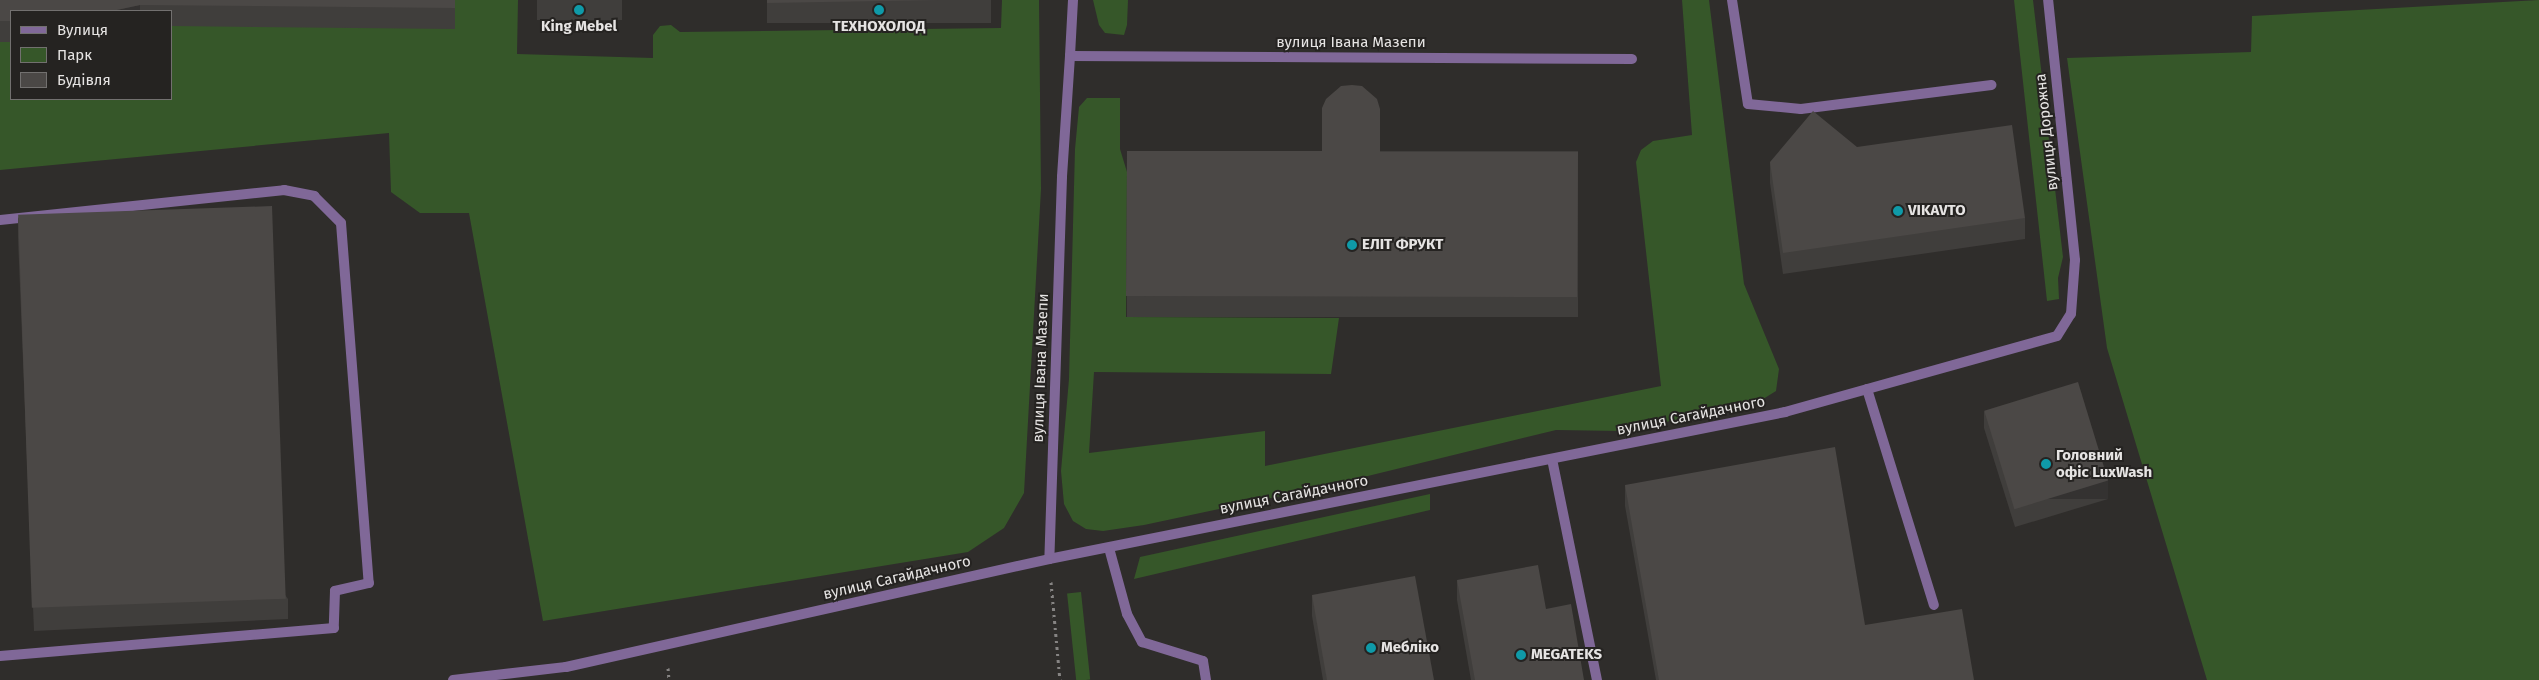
<!DOCTYPE html>
<html>
<head>
<meta charset="utf-8">
<style>
	body { margin:0 }
	#map { position:relative; width:2539px; height:680px; overflow:hidden; background:#2f2d2b; font-family:"Fira Sans",sans-serif }
	div>[style] { position:absolute }
	[style*='--x'] { left:calc(var(--x)*1px); top:calc(var(--y)*1px); width:calc(var(--w)*1px); rotate:calc(var(--a)*1deg) }
	.green>* { inset:0; background:#365729; transform-origin:0 0 }
	.path>* { height:3px; margin-top:-1.5px; transform-origin:0; background:repeating-linear-gradient(90deg,#868483 0 2.5px,transparent 0 6.5px) }
	.lane>* { height:10px; margin:-5px; padding:0 5px; transform-origin:5px; border-radius:5px; background:#806898 }
	.street>* { height:10px; margin:-5px; padding:0 5px; transform-origin:5px; border-radius:5px; background:#806898 }
	.wall>* { inset:0; background:#403e3c; transform-origin:0 0 }
	.shaded-wall>* { inset:0; background:#343231; transform-origin:0 0 }
	.building>* { inset:0; background:#4b4846; transform-origin:0 0 }
	.dots>* { width:14px; height:14px; translate:-50% -50%; box-sizing:border-box; border:2px solid #252321; border-radius:50% }
	span { translate:-50% -50%; white-space:nowrap; text-align:center; line-height:1.15; -webkit-text-stroke:4px #252321; paint-order:stroke }
	.poi-label { font-size:15px; color:#e6e4e3; font-weight:700 }
	.left { translate:0 -50%; text-align:left }
	.street-label { font-size:15px; color:#e6e4e3 }
	.legend { position:absolute; left:10px; top:10px; width:162px; height:90px; box-sizing:border-box; background:#252321; border:1px solid #72706f; margin:0; padding:6px 9px; list-style:none; font-size:15px; color:#e6e4e3 }
	.legend li { display:flex; align-items:center; gap:10px; height:25px }
	.legend b { width:25px; border:1px solid #72706f }
</style>
</head>
<body>
<div id="map">
	<div class="green">
		<div style="clip-path:polygon(455px 0,518px 0,517px 54px,653px 58px,653px 35px,660px 26px,671px 25px,680px 32px,1001px 28px,1002px 0,1039px 0,1041px 189px,1024px 493px,1004px 528px,968px 552px,543px 621px,469px 213px,420px 213px,391px 192px,389px 133px,0 170px,0 42px,11px 42px,11px 99px,171px 99px,171px 26px)"></div>
		<div style="clip-path:polygon(1093px 0,1128px 0,1127px 25px,1124px 35px,1105px 33px,1099px 25px)"></div>
		<div style="clip-path:polygon(1682px 0,1709px 0,1744px 284px,1779px 369px,1776px 391px,1755px 404px,1621px 431px,1556px 430px,1327px 486px,1144px 525px,1103px 531px,1086px 529px,1073px 521px,1064px 504px,1061px 471px,1069px 379px,1075px 149px,1079px 107px,1087px 98px,1120px 98px,1120px 149px,1127px 172px,1126px 317px,1339px 318px,1331px 374px,1094px 372px,1089px 453px,1265px 431px,1265px 466px,1661px 386px,1636px 162px,1641px 150px,1653px 141px,1692px 135px)"></div>
		<div style="clip-path:polygon(2014px 0,2033px 0,2063px 257px,2058px 278px,2059px 299px,2047px 301px)"></div>
		<div style="clip-path:polygon(2539px 0,2539px 680px,2207px 680px,2107px 348px,2067px 58px,2251px 52px,2252px 16px)"></div>
		<div style="clip-path:polygon(1430px 494px,1430px 510px,1134px 579px,1140px 557px)"></div>
		<div style="left:1081px;top:592px;width:88px;height:14px;rotate:84deg"></div>
	</div>
	<div class="path">
		<div style="--x:1051;--y:582;--w:98;--a:84.8"></div>
		<div style="--x:668;--y:668;--w:12;--a:85"></div>
	</div>
	<div class="lane">
		<div style="--x:1073;--y:0;--w:56;--a:93.1"></div>
		<div style="--x:1070;--y:56;--w:562;--a:0.31"></div>
		<div style="--x:1732;--y:0;--w:105;--a:81.3"></div>
		<div style="--x:1748;--y:104;--w:53;--a:5.4"></div>
		<div style="--x:1801;--y:109;--w:192;--a:-7.2"></div>
		<div style="--x:1070;--y:56;--w:121;--a:93.8"></div>
		<div style="--x:1062;--y:177;--w:382;--a:91.9"></div>
		<div style="--x:1049;--y:559;--w:751;--a:-11.29"></div>
		<div style="--x:1785;--y:412;--w:282;--a:-15.6"></div>
		<div style="--x:2057;--y:336;--w:26;--a:-58"></div>
		<div style="--x:2071;--y:314;--w:54;--a:-85.8"></div>
		<div style="--x:2075;--y:260;--w:261;--a:-95.9"></div>
		<div style="--x:0;--y:220;--w:286;--a:-6"></div>
		<div style="--x:284;--y:190;--w:31;--a:11"></div>
		<div style="--x:314;--y:196;--w:38;--a:45"></div>
		<div style="--x:341;--y:223;--w:361;--a:85.6"></div>
		<div style="--x:369;--y:583;--w:35;--a:167"></div>
		<div style="--x:335;--y:591;--w:37;--a:92"></div>
		<div style="--x:334;--y:628;--w:335;--a:175.2"></div>
		<div style="--x:1867;--y:389;--w:226;--a:72.8"></div>
		<div style="--x:1552;--y:459;--w:226;--a:78.5"></div>
		<div style="--x:1109;--y:548;--w:68;--a:74.7"></div>
		<div style="--x:1127;--y:614;--w:32;--a:62"></div>
		<div style="--x:1142;--y:642;--w:64;--a:17.3"></div>
		<div style="--x:1203;--y:661;--w:19;--a:81"></div>
	</div>
	<div class="street">
		<div style="--x:453;--y:680;--w:114;--a:-6.6"></div>
		<div style="--x:566;--y:667;--w:495;--a:-12.6"></div>
	</div>
	<div class="wall">
		<div style="clip-path:polygon(0 0,455px 0,455px 29px,171px 26px,171px 11px,11px 11px,11px 42px,0 42px)"></div>
		<div style="left:537px;top:0;width:85px;height:20px"></div>
		<div style="left:767px;top:0;width:224px;height:23px"></div>
		<div style="clip-path:polygon(1857px 147px,2025px 218px,2025px 239px,1783px 274px,1770px 183px,1770px 162px)"></div>
		<div style="left:1127px;top:151px;width:451px;height:166px"></div>
		<div style="clip-path:polygon(18px 217px,288px 599px,288px 619px,34px 631px,18px 238px)"></div>
		<div style="clip-path:polygon(1984px 411px,2108px 499px,2015px 527px,1984px 428px)"></div>
		<div style="clip-path:polygon(1625px 485px,1865px 625px,1974px 680px,1656px 680px,1625px 506px)"></div>
		<div style="clip-path:polygon(1457px 580px,1546px 609px,1584px 680px,1471px 680px,1457px 600px)"></div>
		<div style="clip-path:polygon(1312px 595px,1434px 680px,1323px 680px,1312px 616px)"></div>
	</div>
	<div class="shaded-wall">
		<div style="clip-path:polygon(140px 5px,140px 11px,112px 11px)"></div>
		<div style="left:2108px;top:481px;width:18px;height:97px;rotate:90deg"></div>
	</div>
	<div class="building">
		<div style="clip-path:polygon(0 0,455px 0,455px 8px,140px 5px,112px 11px,11px 11px,11px 21px,0 21px)"></div>
		<div style="clip-path:polygon(767px 0,939px 0,767px 3px)"></div>
		<div style="clip-path:polygon(1352px 85px,1362px 86px,1377px 99px,1380px 109px,1380px 152px,1578px 152px,1577px 297px,1126px 296px,1127px 151px,1322px 151px,1322px 108px,1326px 99px,1341px 86px)"></div>
		<div style="clip-path:polygon(1813px 111px,1857px 147px,2012px 125px,2025px 218px,1783px 253px,1770px 162px)"></div>
		<div style="left:272px;top:206px;width:393px;height:254px;rotate:88deg"></div>
		<div style="left:2078px;top:382px;width:103px;height:98px;rotate:73deg"></div>
		<div style="clip-path:polygon(1835px 447px,1865px 625px,1962px 609px,1974px 680px,1659px 680px,1625px 485px)"></div>
		<div style="clip-path:polygon(1538px 565px,1546px 609px,1571px 604px,1584px 680px,1475px 680px,1457px 580px)"></div>
		<div style="clip-path:polygon(1415px 576px,1434px 680px,1327px 680px,1312px 595px)"></div>
	</div>
	<div class="dots">
		<div style="left:579px;top:10px;background:#0f9aa8"></div>
		<div style="left:879px;top:10px;background:#0f9aa8"></div>
		<div style="left:1898px;top:211px;background:#0f9aa8"></div>
		<div style="left:1352px;top:245px;background:#0f9aa8"></div>
		<div style="left:2046px;top:464px;background:#0f9aa8"></div>
		<div style="left:1371px;top:648px;background:#0f9aa8"></div>
		<div style="left:1521px;top:655px;background:#0f9aa8"></div>
	</div>
	<div class="poi-label">
		<span style="left:579px;top:27px">King Mebel</span>
		<span style="left:879px;top:27px">ТЕХНОХОЛОД</span>
		<span class="left" style="left:1908px;top:211px">VIKAVTO</span>
		<span class="left" style="left:1362px;top:245px">ЕЛІТ ФРУКТ</span>
		<span class="left" style="left:2056px;top:464px">Головний<br>офіс LuxWash</span>
		<span class="left" style="left:1381px;top:648px">Мебліко</span>
		<span class="left" style="left:1531px;top:655px">MEGATEKS</span>
	</div>
	<div class="street-label">
		<span style="left:1351px;top:43px">вулиця Івана Мазепи</span>
		<span style="left:2047px;top:132px;rotate:-96deg">вулиця Дорожна</span>
		<span style="left:1041px;top:368px;rotate:-88deg">вулиця Івана Мазепи</span>
		<span style="left:1691px;top:416px;rotate:-11deg">вулиця Сагайдачного</span>
		<span style="left:1294px;top:495px;rotate:-11deg">вулиця Сагайдачного</span>
		<span style="left:897px;top:578px;rotate:-13deg">вулиця Сагайдачного</span>
	</div>
	<ul class="legend">
	<li><b style="height:6px;background:#806898"></b>Вулиця</li>
	<li><b style="height:14px;background:#365729"></b>Парк</li>
	<li><b style="height:14px;background:#4b4846"></b>Будівля</li>
	</ul>
</div>
</body>
</html>
